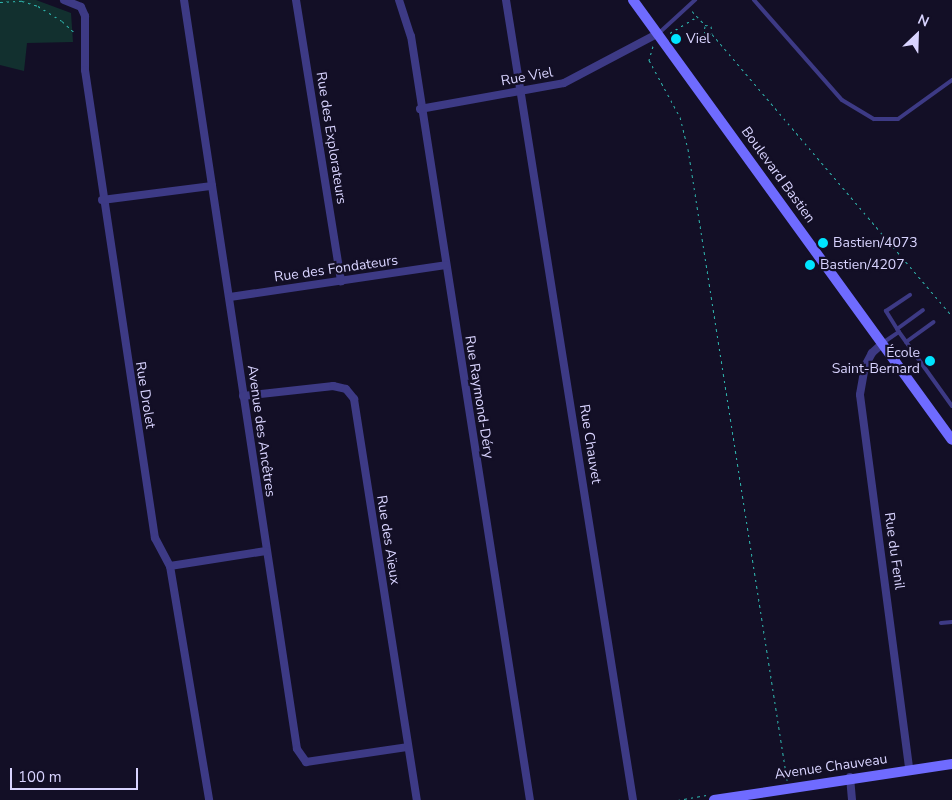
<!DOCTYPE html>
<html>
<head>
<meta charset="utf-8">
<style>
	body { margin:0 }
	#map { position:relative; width:952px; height:800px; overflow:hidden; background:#130f26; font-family:"Nunito Sans",sans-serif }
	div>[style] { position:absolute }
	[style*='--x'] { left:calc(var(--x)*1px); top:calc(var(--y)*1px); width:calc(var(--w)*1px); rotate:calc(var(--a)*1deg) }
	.green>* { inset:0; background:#12302f }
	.path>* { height:1px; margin-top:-0.5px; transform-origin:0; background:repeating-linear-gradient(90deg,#2fb8b0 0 2.5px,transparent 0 6.5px) }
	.lane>* { height:4px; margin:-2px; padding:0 2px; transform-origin:2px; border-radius:2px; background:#3d3a85 }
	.street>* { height:8px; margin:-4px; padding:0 4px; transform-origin:4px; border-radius:4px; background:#3d3a85 }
	.secondary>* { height:10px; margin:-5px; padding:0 5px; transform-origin:5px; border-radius:5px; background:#6f6bff }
	.dots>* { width:14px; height:14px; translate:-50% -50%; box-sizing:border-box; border:2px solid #130f26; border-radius:50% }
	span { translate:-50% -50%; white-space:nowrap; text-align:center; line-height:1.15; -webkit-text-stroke:4.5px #130f26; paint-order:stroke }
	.poi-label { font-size:14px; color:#d9d4ff }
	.left { translate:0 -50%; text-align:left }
	.right { translate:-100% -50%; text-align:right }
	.street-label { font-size:14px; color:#d9d4ff }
	.north { position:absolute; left:892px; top:10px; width:50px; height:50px; -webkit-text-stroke:4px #130f26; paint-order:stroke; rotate:24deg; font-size:14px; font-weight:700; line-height:20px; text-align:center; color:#d9d4ff }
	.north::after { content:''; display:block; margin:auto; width:18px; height:22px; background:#d9d4ff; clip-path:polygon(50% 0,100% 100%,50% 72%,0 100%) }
	.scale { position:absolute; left:10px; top:768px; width:128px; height:22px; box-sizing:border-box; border:2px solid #d9d4ff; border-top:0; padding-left:6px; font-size:15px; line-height:18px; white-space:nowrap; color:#d9d4ff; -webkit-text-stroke:4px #130f26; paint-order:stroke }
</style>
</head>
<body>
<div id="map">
	<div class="green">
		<div style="clip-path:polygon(0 0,36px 0,71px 13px,73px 42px,27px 43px,24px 71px,0 65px)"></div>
	</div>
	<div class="path">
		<div style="--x:0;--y:2;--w:22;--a:-3"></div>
		<div style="--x:22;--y:1;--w:17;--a:17"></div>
		<div style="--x:38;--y:6;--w:28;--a:32"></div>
		<div style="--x:62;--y:21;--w:19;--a:43"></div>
		<div style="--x:692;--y:11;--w:19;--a:47"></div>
		<div style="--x:705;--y:25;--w:6;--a:9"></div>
		<div style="--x:711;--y:26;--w:7;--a:82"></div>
		<div style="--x:705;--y:26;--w:6;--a:99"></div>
		<div style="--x:704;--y:32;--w:7;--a:16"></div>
		<div style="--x:670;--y:33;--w:31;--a:-31"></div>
		<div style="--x:712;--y:34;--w:370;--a:49.6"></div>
		<div style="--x:653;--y:46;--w:15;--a:106"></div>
		<div style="--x:649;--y:60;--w:65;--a:61.5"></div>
		<div style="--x:680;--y:117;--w:33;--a:76"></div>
		<div style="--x:688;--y:149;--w:639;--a:81.08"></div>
		<div style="--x:678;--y:800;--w:29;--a:-10"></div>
	</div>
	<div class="lane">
		<div style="--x:754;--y:0;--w:133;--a:48.7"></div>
		<div style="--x:842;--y:100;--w:37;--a:31"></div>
		<div style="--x:874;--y:119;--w:24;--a:0"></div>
		<div style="--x:898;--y:119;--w:67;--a:-35.8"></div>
		<div style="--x:659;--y:33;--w:49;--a:-42.5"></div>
		<div style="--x:897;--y:329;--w:32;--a:-36"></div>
		<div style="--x:899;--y:332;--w:25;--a:-122"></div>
		<div style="--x:886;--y:311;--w:29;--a:-34"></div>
		<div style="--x:884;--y:342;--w:18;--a:-34"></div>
		<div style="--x:899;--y:332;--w:91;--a:54.4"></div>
		<div style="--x:906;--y:342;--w:34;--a:-36"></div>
		<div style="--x:941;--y:623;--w:11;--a:-5"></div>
	</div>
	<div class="street">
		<div style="--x:64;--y:0;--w:18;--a:22"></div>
		<div style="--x:81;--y:7;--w:10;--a:66"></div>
		<div style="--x:85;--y:16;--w:54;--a:90"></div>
		<div style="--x:85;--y:70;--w:473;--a:81.5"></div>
		<div style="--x:155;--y:538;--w:32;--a:62"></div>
		<div style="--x:170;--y:566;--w:237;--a:80.5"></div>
		<div style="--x:184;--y:0;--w:757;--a:81.42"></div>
		<div style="--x:297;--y:749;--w:16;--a:55"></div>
		<div style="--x:306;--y:762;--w:102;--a:-8.4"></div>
		<div style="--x:296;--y:0;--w:285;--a:80.9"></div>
		<div style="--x:399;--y:0;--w:38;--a:72"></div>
		<div style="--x:411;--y:36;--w:773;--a:81.15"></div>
		<div style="--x:506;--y:0;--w:810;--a:80.98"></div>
		<div style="--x:420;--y:109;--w:146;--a:-10.2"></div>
		<div style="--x:564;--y:83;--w:105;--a:-27.8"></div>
		<div style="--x:102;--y:200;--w:111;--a:-7.3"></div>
		<div style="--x:230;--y:297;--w:218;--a:-8.4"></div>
		<div style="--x:883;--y:343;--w:15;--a:138"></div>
		<div style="--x:872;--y:353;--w:15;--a:118"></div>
		<div style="--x:865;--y:366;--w:29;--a:100"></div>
		<div style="--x:860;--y:395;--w:377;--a:82.5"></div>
		<div style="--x:243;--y:396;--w:91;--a:-6.3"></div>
		<div style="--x:333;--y:386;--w:13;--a:13"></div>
		<div style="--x:346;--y:389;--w:13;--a:51"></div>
		<div style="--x:354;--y:399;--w:406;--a:81.1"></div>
		<div style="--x:170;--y:566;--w:97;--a:-8.9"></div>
		<div style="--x:850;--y:777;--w:23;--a:85"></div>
	</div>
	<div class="secondary">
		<div style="--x:633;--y:0;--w:543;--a:54.06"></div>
		<div style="--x:714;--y:800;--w:241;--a:-8.6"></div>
	</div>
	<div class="dots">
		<div style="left:676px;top:39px;background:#00e5ff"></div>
		<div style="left:823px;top:243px;background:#00e5ff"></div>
		<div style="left:810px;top:265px;background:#00e5ff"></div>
		<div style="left:930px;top:361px;background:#00e5ff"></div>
	</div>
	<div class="poi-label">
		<span class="left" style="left:686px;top:39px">Viel</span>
		<span class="left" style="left:833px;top:243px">Bastien/4073</span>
		<span class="left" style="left:820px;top:265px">Bastien/4207</span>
		<span class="right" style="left:920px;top:361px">École<br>Saint-Bernard</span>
	</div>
	<div class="street-label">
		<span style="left:527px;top:77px;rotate:-10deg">Rue Viel</span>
		<span style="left:331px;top:138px;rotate:81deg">Rue des Explorateurs</span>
		<span style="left:778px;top:175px;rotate:54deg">Boulevard Bastien</span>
		<span style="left:336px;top:269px;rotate:-8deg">Rue des Fondateurs</span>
		<span style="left:145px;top:395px;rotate:81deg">Rue Drolet</span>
		<span style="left:479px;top:397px;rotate:81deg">Rue Raymond-Déry</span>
		<span style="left:261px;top:431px;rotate:82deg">Avenue des Ancêtres</span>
		<span style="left:590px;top:444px;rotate:81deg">Rue Chauvet</span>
		<span style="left:388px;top:540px;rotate:81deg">Rue des Aïeux</span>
		<span style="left:894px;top:551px;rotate:82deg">Rue du Fenil</span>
		<span style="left:831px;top:767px;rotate:-8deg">Avenue Chauveau</span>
	</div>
	<div class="north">N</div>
	<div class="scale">100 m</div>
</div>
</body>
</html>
